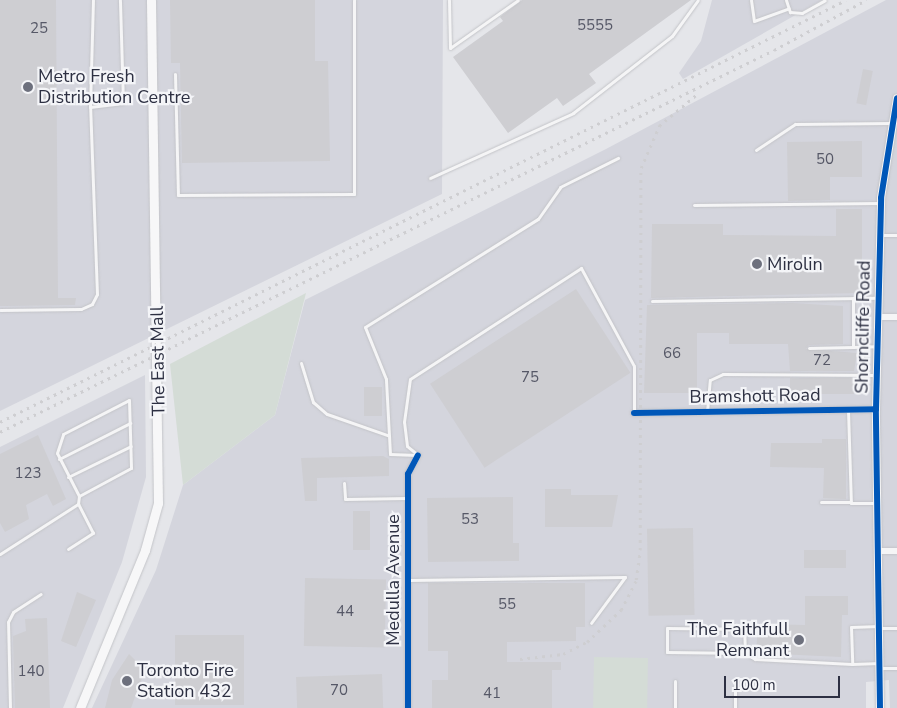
<!DOCTYPE html>
<html>
<head>
<meta charset="utf-8">
<style>
	body { margin:0 }
	#map { position:relative; width:897px; height:708px; overflow:hidden; background:#e5e6ea; font-family:"Nunito Sans",sans-serif }
	div>[style] { position:absolute }
	[style*='--x'] { left:calc(var(--x)*1px); top:calc(var(--y)*1px); width:calc(var(--w)*1px); rotate:calc(var(--a)*1deg) }
	.built>* { inset:0; background:#d4d5dd }
	.green>* { inset:0; background:#d4dcd6; transform-origin:0 0 }
	.building>* { inset:0; background:#ceced2; transform-origin:0 0 }
	.roads { filter:drop-shadow(0 0 1px #c3c4c8) drop-shadow(0 0 1px #c3c4c8) }
	.service>* { height:3px; margin:-1.5px; padding:0 1.5px; transform-origin:1.5px; border-radius:1.5px; background:#f5f5f6 }
	.minor>* { height:6px; margin:-3px; padding:0 3px; transform-origin:3px; border-radius:3px; background:#f5f5f6 }
	.tertiary>* { height:8px; margin:-4px; padding:0 4px; transform-origin:4px; border-radius:4px; background:#f5f5f6 }
	.secondary>* { height:9px; margin:-4.5px; padding:0 4.5px; transform-origin:4.5px; border-radius:4.5px; background:#f7f7f8 }
	.rail>* { height:2.5px; margin-top:-1.25px; transform-origin:0; background:repeating-linear-gradient(90deg,#ceced1 0 2.5px,transparent 0 7.5px) }
	.cycleway>* { height:6px; margin:-3px; padding:0 3px; transform-origin:3px; border-radius:3px; background:#0057b8 }
	.dots>* { width:14px; height:14px; translate:-50% -50%; box-sizing:border-box; border:2px solid #f4f5f8; border-radius:50% }
	span { translate:-50% -50%; white-space:nowrap; text-align:center; line-height:1.15; -webkit-text-stroke:4.5px #f4f5f8; paint-order:stroke }
	.number-label { font-size:15px; color:#565867 }
	.number-label span { -webkit-text-stroke-width:0 }
	.poi-label { font-size:18px; color:#2d3042 }
	.left { translate:0 -50%; text-align:left }
	.right { translate:-100% -50%; text-align:right }
	.street-label { font-size:18px; color:#2d3042 }
	.scale { position:absolute; left:724px; top:676px; width:116px; height:22px; box-sizing:border-box; border:2px solid #2d3042; border-top:0; padding-left:6px; font-size:15px; line-height:18px; white-space:nowrap; color:#2d3042; -webkit-text-stroke:4px #f4f5f8; paint-order:stroke }
</style>
</head>
<body>
<div id="map">
	<div class="built">
		<div style="clip-path:polygon(0 0,443px 0,442px 194px,0 411px)"></div>
		<div style="clip-path:polygon(712px 0,822px 0,683px 79px,679px 73px,701px 41px)"></div>
		<div style="clip-path:polygon(886px 0,897px 0,897px 708px,890px 708px,889px 680px,866px 682px,866px 708px,92px 708px,156px 570px,183px 485px,275px 415px,305px 300px,606px 149px)"></div>
		<div style="clip-path:polygon(145px 375px,146px 477px,122px 562px,63px 708px,0 708px,0 447px)"></div>
	</div>
	<div class="green">
		<div style="clip-path:polygon(306px 293px,275px 415px,183px 485px,170px 364px)"></div>
		<div style="left:594px;top:657px;width:54px;height:51px;rotate:1deg"></div>
	</div>
	<div class="building">
		<div style="clip-path:polygon(0 0,56px 0,58px 298px,76px 298px,75px 305px,0 306px)"></div>
		<div style="clip-path:polygon(170px 0,315px 0,315px 61px,328px 61px,330px 161px,182px 163px,180px 63px,171px 63px)"></div>
		<div style="clip-path:polygon(522px 0,691px 0,589px 74px,596px 83px,563px 106px,557px 98px,508px 133px,453px 57px,503px 21px,500px 17px)"></div>
		<div style="left:863px;top:69px;width:10px;height:35px;rotate:11deg"></div>
		<div style="clip-path:polygon(862px 141px,862px 177px,830px 177px,830px 200px,788px 201px,787px 142px)"></div>
		<div style="clip-path:polygon(836px 209px,862px 209px,862px 293px,651px 298px,652px 224px,723px 224px,723px 235px,836px 236px)"></div>
		<div style="left:576px;top:289px;width:100px;height:174px;rotate:57deg"></div>
		<div style="clip-path:polygon(792px 303px,843px 306px,843px 344px,809px 345px,806px 349px,857px 353px,854px 371px,790px 371px,788px 344px,729px 344px,729px 333px,697px 333px,697px 393px,644px 393px,647px 305px)"></div>
		<div style="left:790px;top:378px;width:64px;height:16px"></div>
		<div style="left:364px;top:387px;width:18px;height:29px"></div>
		<div style="clip-path:polygon(38px 435px,66px 499px,53px 506px,47px 494px,26px 505px,29px 519px,5px 532px,0 523px,0 454px)"></div>
		<div style="clip-path:polygon(822px 439px,846px 439px,846px 499px,823px 498px,824px 468px,770px 467px,771px 443px,822px 443px)"></div>
		<div style="clip-path:polygon(383px 456px,389px 459px,389px 476px,317px 478px,317px 501px,305px 501px,301px 458px)"></div>
		<div style="clip-path:polygon(545px 489px,571px 489px,571px 495px,618px 495px,612px 527px,545px 527px)"></div>
		<div style="clip-path:polygon(513px 497px,513px 543px,519px 543px,519px 561px,428px 562px,427px 498px)"></div>
		<div style="left:353px;top:511px;width:17px;height:39px"></div>
		<div style="left:693px;top:528px;width:87px;height:46px;rotate:89deg"></div>
		<div style="left:804px;top:550px;width:42px;height:18px"></div>
		<div style="left:305px;top:578px;width:81px;height:68px;rotate:1deg"></div>
		<div style="clip-path:polygon(428px 583px,585px 583px,585px 627px,576px 627px,576px 641px,507px 642px,507px 662px,561px 662px,561px 670px,552px 670px,552px 708px,432px 708px,432px 680px,448px 680px,448px 651px,428px 651px)"></div>
		<div style="clip-path:polygon(77px 592px,96px 600px,76px 647px,61px 641px)"></div>
		<div style="clip-path:polygon(805px 596px,848px 596px,848px 615px,842px 615px,841px 657px,756px 653px,758px 624px,805px 625px)"></div>
		<div style="clip-path:polygon(47px 618px,50px 708px,15px 708px,13px 636px,26px 631px,25px 619px)"></div>
		<div style="left:175px;top:635px;width:69px;height:70px"></div>
		<div style="clip-path:polygon(129px 654px,145px 670px,131px 708px,105px 708px,112px 680px)"></div>
		<div style="left:382px;top:674px;width:34px;height:86px;rotate:88deg"></div>
	</div>
	<div class="roads">
		<div class="service">
			<div style="--x:449;--y:0;--w:48;--a:88.8"></div>
			<div style="--x:450;--y:48;--w:83;--a:-35.2"></div>
			<div style="--x:751;--y:0;--w:21;--a:82"></div>
			<div style="--x:754;--y:21;--w:37;--a:-20"></div>
			<div style="--x:786;--y:0;--w:13;--a:72"></div>
			<div style="--x:790;--y:12;--w:12;--a:5"></div>
			<div style="--x:802;--y:13;--w:26;--a:-29"></div>
			<div style="--x:175;--y:74;--w:121;--a:88.6"></div>
			<div style="--x:178;--y:195;--w:176;--a:-0.3"></div>
			<div style="--x:354;--y:194;--w:194;--a:-90"></div>
			<div style="--x:90;--y:107;--w:33;--a:-7"></div>
			<div style="--x:123;--y:103;--w:103;--a:-91.7"></div>
			<div style="--x:756;--y:150;--w:47;--a:-33.7"></div>
			<div style="--x:795;--y:124;--w:97;--a:-0.6"></div>
			<div style="--x:430;--y:178;--w:157;--a:-24.4"></div>
			<div style="--x:573;--y:113;--w:125;--a:-37.9"></div>
			<div style="--x:672;--y:36;--w:44;--a:-54.2"></div>
			<div style="--x:694;--y:205;--w:186;--a:-0.6"></div>
			<div style="--x:880;--y:235;--w:17;--a:0"></div>
			<div style="--x:853;--y:298;--w:49;--a:90"></div>
			<div style="--x:853;--y:347;--w:23;--a:-2"></div>
			<div style="--x:652;--y:301;--w:226;--a:-0.8"></div>
			<div style="--x:0;--y:310;--w:81;--a:-0.7"></div>
			<div style="--x:81;--y:309;--w:12;--a:-24"></div>
			<div style="--x:92;--y:304;--w:11;--a:-63"></div>
			<div style="--x:97;--y:294;--w:187;--a:-92.1"></div>
			<div style="--x:90;--y:107;--w:107;--a:-88.4"></div>
			<div style="--x:862;--y:347;--w:28;--a:90"></div>
			<div style="--x:809;--y:348;--w:44;--a:-1.3"></div>
			<div style="--x:301;--y:363;--w:41;--a:72.9"></div>
			<div style="--x:313;--y:402;--w:18;--a:41"></div>
			<div style="--x:327;--y:414;--w:64;--a:19.3"></div>
			<div style="--x:848;--y:410;--w:93;--a:88.2"></div>
			<div style="--x:851;--y:503;--w:26;--a:0"></div>
			<div style="--x:707;--y:412;--w:32;--a:-85"></div>
			<div style="--x:710;--y:380;--w:14;--a:-25"></div>
			<div style="--x:723;--y:374;--w:153;--a:0.4"></div>
			<div style="--x:417;--y:455;--w:27;--a:-178"></div>
			<div style="--x:390;--y:454;--w:75;--a:-93.1"></div>
			<div style="--x:386;--y:379;--w:56;--a:-112"></div>
			<div style="--x:365;--y:327;--w:204;--a:-32"></div>
			<div style="--x:538;--y:219;--w:39;--a:-55"></div>
			<div style="--x:560;--y:187;--w:65;--a:-26.6"></div>
			<div style="--x:418;--y:455;--w:14;--a:-141"></div>
			<div style="--x:407;--y:446;--w:24;--a:-97"></div>
			<div style="--x:404;--y:422;--w:43;--a:-82.1"></div>
			<div style="--x:410;--y:379;--w:204;--a:-33"></div>
			<div style="--x:581;--y:268;--w:111;--a:61.6"></div>
			<div style="--x:634;--y:366;--w:46;--a:90"></div>
			<div style="--x:59;--y:459;--w:80;--a:-26.9"></div>
			<div style="--x:68;--y:477;--w:70;--a:-26.2"></div>
			<div style="--x:344;--y:483;--w:16;--a:86"></div>
			<div style="--x:345;--y:499;--w:63;--a:-0.9"></div>
			<div style="--x:821;--y:502;--w:30;--a:0"></div>
			<div style="--x:68;--y:549;--w:30;--a:-33"></div>
			<div style="--x:93;--y:533;--w:33;--a:-117"></div>
			<div style="--x:0;--y:554;--w:93;--a:-32.7"></div>
			<div style="--x:78;--y:504;--w:8;--a:-83"></div>
			<div style="--x:79;--y:496;--w:48;--a:-117.1"></div>
			<div style="--x:57;--y:453;--w:20;--a:-72"></div>
			<div style="--x:63;--y:434;--w:74;--a:-27.3"></div>
			<div style="--x:129;--y:400;--w:68;--a:88.3"></div>
			<div style="--x:131;--y:468;--w:59;--a:151.7"></div>
			<div style="--x:409;--y:580;--w:216;--a:-0.8"></div>
			<div style="--x:625;--y:577;--w:57;--a:126.5"></div>
			<div style="--x:879;--y:626;--w:28;--a:178"></div>
			<div style="--x:851;--y:627;--w:37;--a:88"></div>
			<div style="--x:852;--y:664;--w:28;--a:-2"></div>
			<div style="--x:880;--y:628;--w:17;--a:0"></div>
			<div style="--x:745;--y:653;--w:24;--a:-92"></div>
			<div style="--x:744;--y:629;--w:77;--a:-179.3"></div>
			<div style="--x:667;--y:628;--w:24;--a:90"></div>
			<div style="--x:667;--y:652;--w:78;--a:0.7"></div>
			<div style="--x:745;--y:653;--w:12;--a:31"></div>
			<div style="--x:755;--y:659;--w:97;--a:3"></div>
			<div style="--x:880;--y:668;--w:17;--a:0"></div>
			<div style="--x:675;--y:681;--w:27;--a:90"></div>
			<div style="--x:735;--y:687;--w:21;--a:90"></div>
			<div style="--x:10;--y:708;--w:86;--a:-91.3"></div>
			<div style="--x:8;--y:622;--w:11;--a:-63"></div>
			<div style="--x:13;--y:612;--w:33;--a:-33"></div>
		</div>
		<div class="minor">
			<div style="--x:878;--y:317;--w:19;--a:0"></div>
			<div style="--x:634;--y:413;--w:242;--a:-0.9"></div>
			<div style="--x:879;--y:551;--w:18;--a:0"></div>
			<div style="--x:408;--y:708;--w:234;--a:-90"></div>
			<div style="--x:408;--y:474;--w:21;--a:-62"></div>
		</div>
		<div class="tertiary">
			<div style="--x:880;--y:708;--w:299;--a:-90.8"></div>
			<div style="--x:876;--y:409;--w:211;--a:-88.6"></div>
			<div style="--x:881;--y:198;--w:101;--a:-80.9"></div>
		</div>
		<div class="secondary">
			<div style="--x:80;--y:708;--w:171;--a:-67.6"></div>
			<div style="--x:145;--y:550;--w:49;--a:-74.5"></div>
			<div style="--x:158;--y:503;--w:503;--a:-90.8"></div>
		</div>
	</div>
	<div class="rail">
		<div style="--x:0;--y:422;--w:945;--a:-26.51"></div>
		<div style="--x:0;--y:432;--w:863;--a:-26.27"></div>
		<div style="--x:774;--y:50;--w:105;--a:-28.5"></div>
		<div style="--x:520;--y:659;--w:43;--a:-6.6"></div>
		<div style="--x:563;--y:654;--w:27;--a:-27"></div>
		<div style="--x:587;--y:642;--w:47;--a:-43.3"></div>
		<div style="--x:621;--y:610;--w:34;--a:-63"></div>
		<div style="--x:636;--y:580;--w:30;--a:-82"></div>
		<div style="--x:640;--y:550;--w:382;--a:-89.9"></div>
		<div style="--x:641;--y:168;--w:46;--a:-66.8"></div>
		<div style="--x:659;--y:126;--w:48;--a:-40"></div>
	</div>
	<div class="cycleway">
		<div style="--x:634;--y:413;--w:242;--a:-0.9"></div>
		<div style="--x:408;--y:708;--w:234;--a:-90"></div>
		<div style="--x:408;--y:474;--w:21;--a:-62"></div>
		<div style="--x:880;--y:708;--w:299;--a:-90.8"></div>
		<div style="--x:876;--y:409;--w:211;--a:-88.6"></div>
		<div style="--x:881;--y:198;--w:101;--a:-80.9"></div>
	</div>
	<div class="dots">
		<div style="left:28px;top:87px;background:#6d707d"></div>
		<div style="left:757px;top:264px;background:#6d707d"></div>
		<div style="left:799px;top:640px;background:#6d707d"></div>
		<div style="left:127px;top:681px;background:#6d707d"></div>
	</div>
	<div class="number-label">
		<span style="left:595px;top:26px">5555</span>
		<span style="left:39px;top:29px">25</span>
		<span style="left:825px;top:160px">50</span>
		<span style="left:672px;top:354px">66</span>
		<span style="left:822px;top:361px">72</span>
		<span style="left:530px;top:378px">75</span>
		<span style="left:28px;top:474px">123</span>
		<span style="left:470px;top:520px">53</span>
		<span style="left:507px;top:605px">55</span>
		<span style="left:345px;top:612px">44</span>
		<span style="left:31px;top:672px">140</span>
		<span style="left:339px;top:691px">70</span>
		<span style="left:492px;top:694px">41</span>
	</div>
	<div class="poi-label">
		<span class="left" style="left:38px;top:87px">Metro Fresh<br>Distribution Centre</span>
		<span class="left" style="left:767px;top:264px">Mirolin</span>
		<span class="right" style="left:789px;top:640px">The Faithfull<br>Remnant</span>
		<span class="left" style="left:137px;top:681px">Toronto Fire<br>Station 432</span>
	</div>
	<div class="street-label">
		<span style="left:863px;top:327px;rotate:-89deg">Shorncliffe Road</span>
		<span style="left:158px;top:361px;rotate:-91deg">The East Mall</span>
		<span style="left:755px;top:396px;rotate:-1deg">Bramshott Road</span>
		<span style="left:393px;top:580px;rotate:-90deg">Medulla Avenue</span>
	</div>
	<div class="scale">100 m</div>
</div>
</body>
</html>
